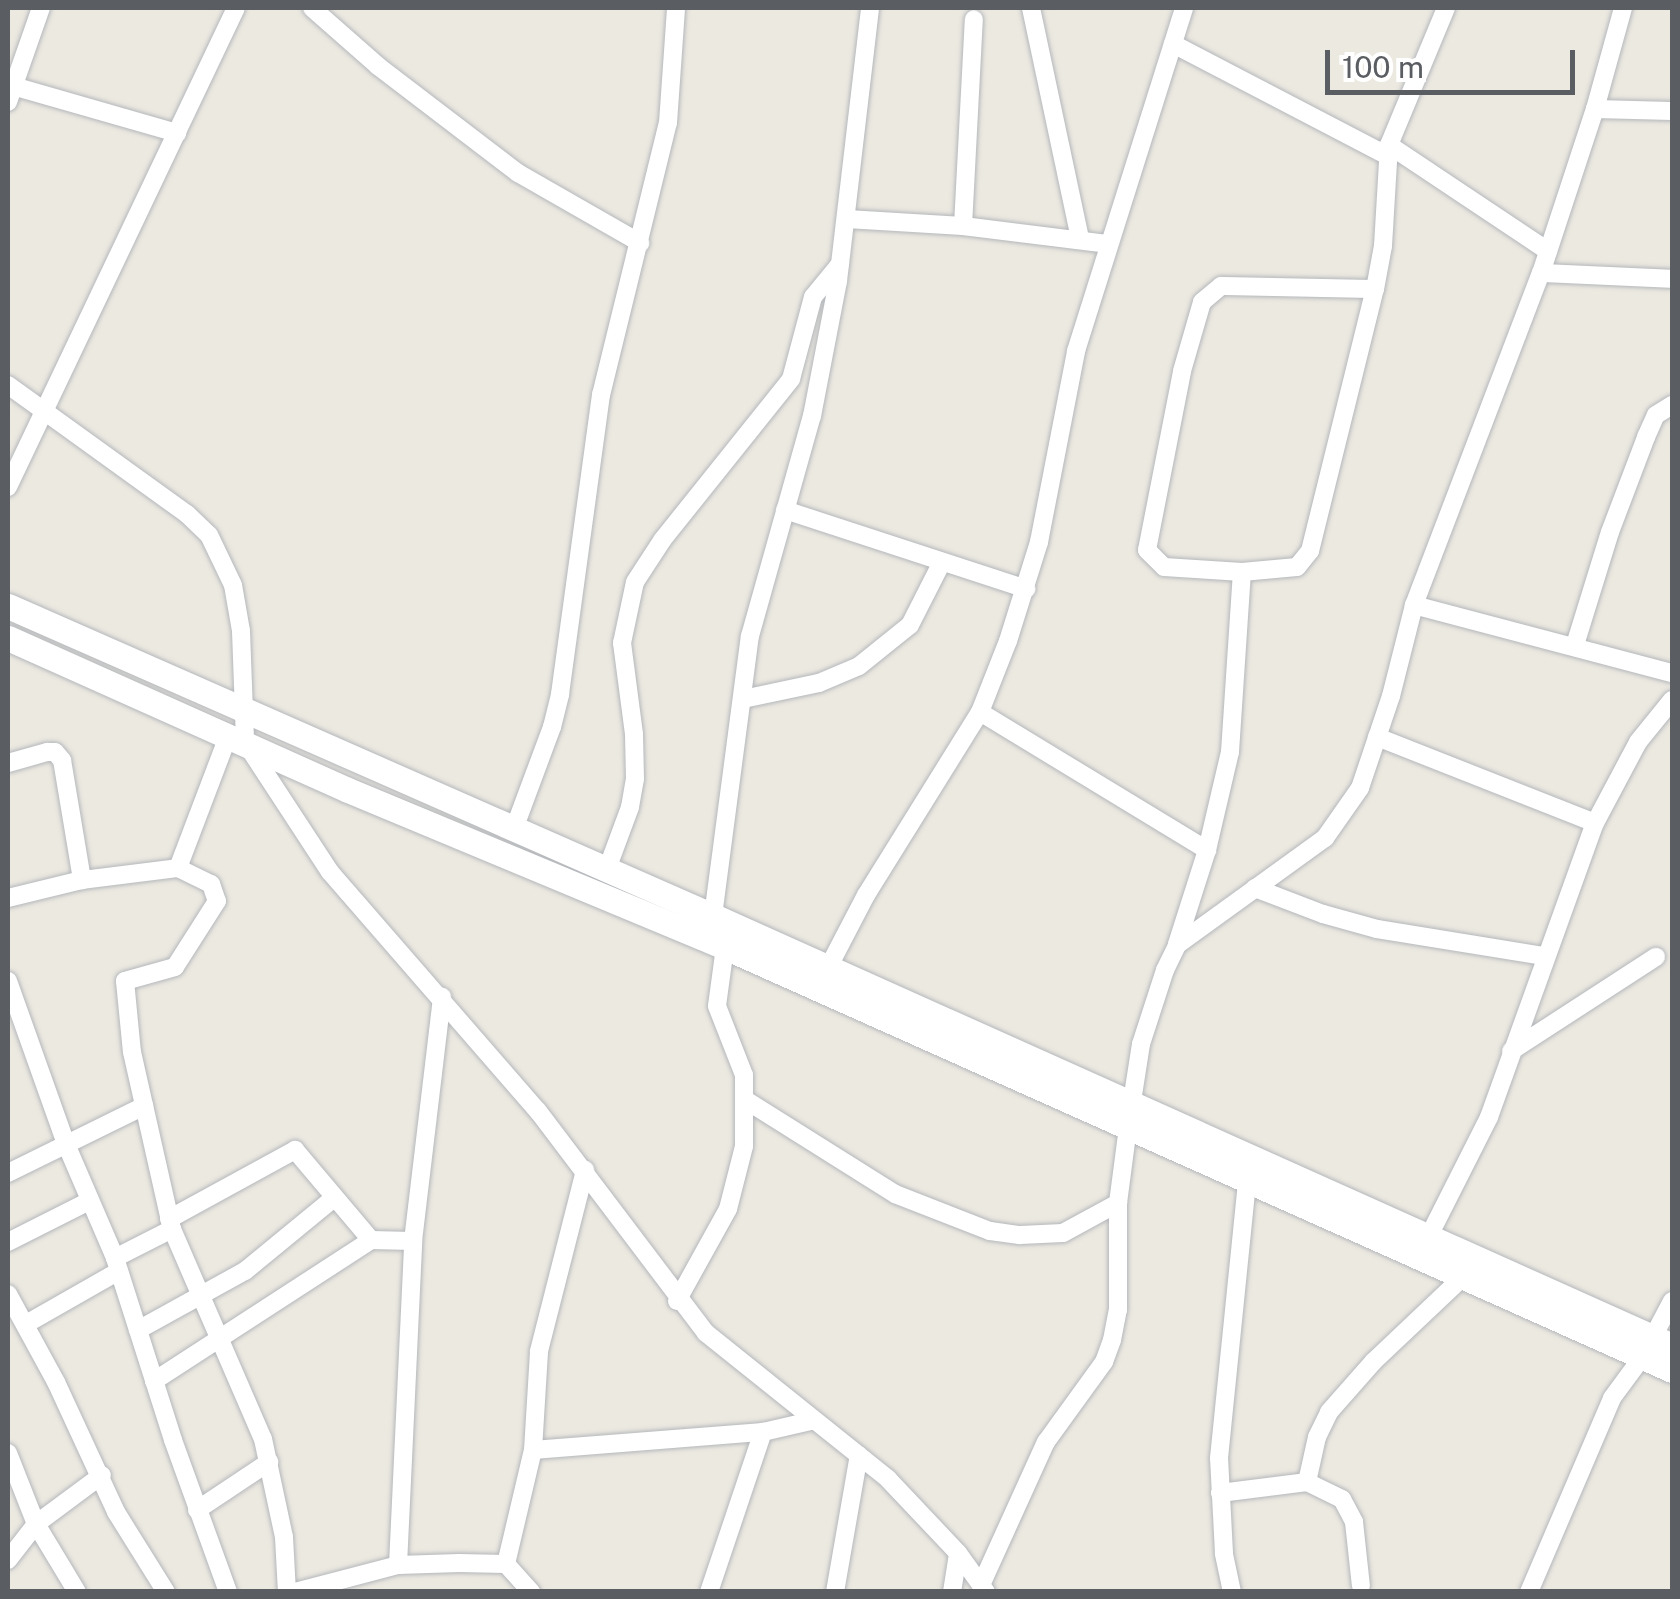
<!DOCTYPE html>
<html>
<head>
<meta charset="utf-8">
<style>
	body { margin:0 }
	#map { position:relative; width:1680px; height:1599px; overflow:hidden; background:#ece9e1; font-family:"Public Sans",sans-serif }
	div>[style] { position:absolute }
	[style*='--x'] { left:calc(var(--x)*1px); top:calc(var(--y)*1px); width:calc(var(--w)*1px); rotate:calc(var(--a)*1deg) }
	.roads { filter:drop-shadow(0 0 2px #b4b7bb) drop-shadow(0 0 2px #b4b7bb) }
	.street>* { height:18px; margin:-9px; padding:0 9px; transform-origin:9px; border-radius:9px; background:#fff }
	.secondary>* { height:25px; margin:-12.5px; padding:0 12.5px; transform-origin:12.5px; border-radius:12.5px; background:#fff }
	span { translate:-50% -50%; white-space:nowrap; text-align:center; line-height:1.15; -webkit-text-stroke:8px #fff; paint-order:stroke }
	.frame { position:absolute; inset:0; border:10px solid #5a5d61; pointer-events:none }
	.scale { position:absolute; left:1325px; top:50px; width:250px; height:45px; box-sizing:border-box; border:5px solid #5a5d61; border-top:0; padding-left:12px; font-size:30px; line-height:35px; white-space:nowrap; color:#5a5d61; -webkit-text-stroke:8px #fff; paint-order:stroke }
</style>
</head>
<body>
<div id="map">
	<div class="roads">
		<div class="street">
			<div style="--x:312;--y:8;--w:88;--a:41.3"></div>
			<div style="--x:378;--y:66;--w:176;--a:37.4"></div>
			<div style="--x:518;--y:173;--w:141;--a:29.8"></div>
			<div style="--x:1031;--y:8;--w:235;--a:78"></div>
			<div style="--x:1173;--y:44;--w:242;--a:27.5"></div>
			<div style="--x:13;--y:86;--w:171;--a:16"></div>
			<div style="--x:8;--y:102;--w:100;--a:-70.7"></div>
			<div style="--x:1595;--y:109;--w:77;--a:1.5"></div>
			<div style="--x:1389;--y:145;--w:191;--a:33.7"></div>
			<div style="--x:847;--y:219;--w:116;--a:3.5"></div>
			<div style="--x:963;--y:226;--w:145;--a:7.1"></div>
			<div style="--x:963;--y:226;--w:207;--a:-87"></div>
			<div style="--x:1541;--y:273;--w:131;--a:2.6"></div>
			<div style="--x:8;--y:385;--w:221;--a:35.8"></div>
			<div style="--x:187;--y:514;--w:30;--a:44"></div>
			<div style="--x:209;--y:535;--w:55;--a:64.4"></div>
			<div style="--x:233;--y:585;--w:47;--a:80.1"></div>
			<div style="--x:241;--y:631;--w:111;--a:87.9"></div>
			<div style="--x:245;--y:742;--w:155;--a:56.8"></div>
			<div style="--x:330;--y:872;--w:317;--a:49"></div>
			<div style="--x:538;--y:1111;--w:278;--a:52.9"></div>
			<div style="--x:706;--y:1333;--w:233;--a:38.7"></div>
			<div style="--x:888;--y:1479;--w:102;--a:46.6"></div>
			<div style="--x:958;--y:1553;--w:48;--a:54.3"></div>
			<div style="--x:8;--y:487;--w:530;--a:-64.55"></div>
			<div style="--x:785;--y:510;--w:254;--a:18.1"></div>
			<div style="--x:1242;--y:572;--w:78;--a:-176.3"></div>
			<div style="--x:1164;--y:567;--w:24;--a:-135"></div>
			<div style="--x:1147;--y:550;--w:182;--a:-78.9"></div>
			<div style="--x:1182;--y:371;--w:72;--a:-73.8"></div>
			<div style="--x:1202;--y:302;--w:25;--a:-40"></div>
			<div style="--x:1221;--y:286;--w:154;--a:1.1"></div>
			<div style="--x:1414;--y:605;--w:267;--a:14.8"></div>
			<div style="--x:1575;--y:645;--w:118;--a:-72.8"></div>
			<div style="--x:1610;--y:532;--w:102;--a:-69.2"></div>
			<div style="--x:1646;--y:437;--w:24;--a:-66"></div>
			<div style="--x:1656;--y:415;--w:19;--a:-32"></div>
			<div style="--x:743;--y:699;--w:78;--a:-11.9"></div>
			<div style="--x:819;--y:683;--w:43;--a:-23"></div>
			<div style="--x:859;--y:666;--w:65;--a:-38.8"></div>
			<div style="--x:910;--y:625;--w:68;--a:-63.1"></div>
			<div style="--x:980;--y:712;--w:266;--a:31.3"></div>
			<div style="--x:1377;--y:737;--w:234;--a:21.5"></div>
			<div style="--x:8;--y:763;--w:41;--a:-15.8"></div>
			<div style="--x:47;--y:752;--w:8;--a:0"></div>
			<div style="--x:55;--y:752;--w:11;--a:49"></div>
			<div style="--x:62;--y:760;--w:122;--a:80.5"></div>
			<div style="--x:514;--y:829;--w:109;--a:-69.6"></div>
			<div style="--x:552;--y:727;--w:34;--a:-76"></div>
			<div style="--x:560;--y:694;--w:302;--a:-82.2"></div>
			<div style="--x:601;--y:395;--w:280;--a:-76.2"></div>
			<div style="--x:668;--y:123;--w:115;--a:-86"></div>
			<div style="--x:178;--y:868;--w:37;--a:26"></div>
			<div style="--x:211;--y:884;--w:18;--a:71"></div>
			<div style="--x:217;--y:901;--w:78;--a:122.5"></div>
			<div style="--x:175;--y:967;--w:52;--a:164.4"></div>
			<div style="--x:125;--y:981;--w:71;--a:84.4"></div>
			<div style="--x:132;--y:1052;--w:181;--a:77.3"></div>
			<div style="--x:172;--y:1229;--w:229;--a:66.6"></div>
			<div style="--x:263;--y:1439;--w:100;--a:77.9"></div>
			<div style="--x:284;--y:1537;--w:55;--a:86.9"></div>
			<div style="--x:606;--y:872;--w:69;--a:-69.7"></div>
			<div style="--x:630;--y:807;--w:28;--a:-80"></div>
			<div style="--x:635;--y:779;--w:45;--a:-91.3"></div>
			<div style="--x:634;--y:734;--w:92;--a:-97.5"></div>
			<div style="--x:622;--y:643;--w:62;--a:-78"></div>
			<div style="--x:635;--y:582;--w:51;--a:-56.9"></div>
			<div style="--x:663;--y:539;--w:205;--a:-51.3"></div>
			<div style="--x:791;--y:379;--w:85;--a:-75"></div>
			<div style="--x:813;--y:297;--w:43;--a:-50.7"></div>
			<div style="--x:1255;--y:888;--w:73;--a:20.9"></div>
			<div style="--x:1323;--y:914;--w:56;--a:15.5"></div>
			<div style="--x:1377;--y:929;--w:168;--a:9.2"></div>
			<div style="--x:8;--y:898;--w:76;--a:-13.7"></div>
			<div style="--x:82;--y:880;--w:97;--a:-7.1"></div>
			<div style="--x:178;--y:868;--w:143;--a:-69.2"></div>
			<div style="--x:713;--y:916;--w:282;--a:-82.5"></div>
			<div style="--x:750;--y:636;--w:229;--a:-74.3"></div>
			<div style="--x:812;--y:416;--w:137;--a:-79.1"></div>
			<div style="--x:838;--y:281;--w:275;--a:-83.3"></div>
			<div style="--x:1177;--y:944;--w:99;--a:-72.3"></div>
			<div style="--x:1207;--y:850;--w:101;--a:-76.8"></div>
			<div style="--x:1230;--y:752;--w:180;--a:-86.2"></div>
			<div style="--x:1242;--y:572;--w:55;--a:-5.2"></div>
			<div style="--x:1297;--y:567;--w:21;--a:-51"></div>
			<div style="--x:1310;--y:551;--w:270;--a:-76.1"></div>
			<div style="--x:1375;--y:289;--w:44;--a:-79.5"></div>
			<div style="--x:1383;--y:246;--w:101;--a:-86.6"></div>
			<div style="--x:1389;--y:145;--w:148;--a:-67.4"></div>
			<div style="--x:828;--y:968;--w:82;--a:-62.5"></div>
			<div style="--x:866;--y:895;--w:216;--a:-58.1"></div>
			<div style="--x:980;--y:712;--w:76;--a:-68.5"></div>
			<div style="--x:1008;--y:641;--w:104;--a:-72.6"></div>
			<div style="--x:1039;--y:542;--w:195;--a:-79"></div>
			<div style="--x:1076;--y:351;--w:360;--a:-72.5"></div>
			<div style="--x:8;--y:981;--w:173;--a:70.4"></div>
			<div style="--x:66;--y:1144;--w:124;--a:66.7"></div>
			<div style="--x:115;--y:1258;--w:191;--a:72.3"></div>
			<div style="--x:173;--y:1440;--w:162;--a:70.1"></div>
			<div style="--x:1511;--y:1051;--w:173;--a:-33"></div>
			<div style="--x:747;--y:1101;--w:175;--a:32.1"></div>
			<div style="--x:895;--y:1194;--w:102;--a:21.3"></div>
			<div style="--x:990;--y:1231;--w:30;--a:8"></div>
			<div style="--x:1020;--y:1235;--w:43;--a:-2.7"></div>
			<div style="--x:1063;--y:1233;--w:63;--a:-28.6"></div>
			<div style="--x:8;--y:1173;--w:152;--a:-26.2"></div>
			<div style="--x:169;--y:1219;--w:144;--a:-28.7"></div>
			<div style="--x:295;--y:1150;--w:118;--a:49.8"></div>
			<div style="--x:1429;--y:1236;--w:133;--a:-63.2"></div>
			<div style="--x:1489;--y:1117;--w:313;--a:-70.2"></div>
			<div style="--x:1595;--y:823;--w:92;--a:-62"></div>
			<div style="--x:1638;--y:742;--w:54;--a:-51"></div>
			<div style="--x:8;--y:1242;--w:91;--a:-26.8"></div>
			<div style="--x:115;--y:1258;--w:64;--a:-27"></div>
			<div style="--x:8;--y:1294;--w:100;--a:61.4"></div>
			<div style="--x:56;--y:1382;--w:143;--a:65.2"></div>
			<div style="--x:116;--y:1512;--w:94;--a:58"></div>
			<div style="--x:677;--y:1301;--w:105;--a:-61"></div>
			<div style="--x:728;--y:1209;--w:65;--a:-75.7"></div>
			<div style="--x:744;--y:1146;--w:71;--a:-90"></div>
			<div style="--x:744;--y:1075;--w:74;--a:-111.4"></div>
			<div style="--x:717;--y:1006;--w:60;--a:-82.3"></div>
			<div style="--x:26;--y:1324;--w:107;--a:-29.7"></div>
			<div style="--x:138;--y:1330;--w:122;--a:-28.9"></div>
			<div style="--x:245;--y:1271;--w:115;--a:-39.4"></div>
			<div style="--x:154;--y:1381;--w:259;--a:-33"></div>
			<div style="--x:371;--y:1240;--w:42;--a:1.4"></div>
			<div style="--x:533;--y:1450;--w:231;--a:-4.5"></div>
			<div style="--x:763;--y:1432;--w:49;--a:-12.9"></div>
			<div style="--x:8;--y:1453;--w:76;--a:68.5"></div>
			<div style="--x:36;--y:1524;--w:79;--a:58.9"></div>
			<div style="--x:1307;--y:1482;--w:39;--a:26"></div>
			<div style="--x:1342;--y:1499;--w:26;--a:62"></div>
			<div style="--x:1354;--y:1522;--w:64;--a:83.8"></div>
			<div style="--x:1220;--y:1493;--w:88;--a:-7.2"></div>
			<div style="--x:1307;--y:1482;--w:46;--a:-77.5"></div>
			<div style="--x:1317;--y:1437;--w:28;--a:-64"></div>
			<div style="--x:1329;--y:1412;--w:68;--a:-48.6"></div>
			<div style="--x:1374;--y:1361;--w:124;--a:-43.4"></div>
			<div style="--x:197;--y:1510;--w:87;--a:-33.7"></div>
			<div style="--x:8;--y:1560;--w:46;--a:-52.1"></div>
			<div style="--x:36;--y:1524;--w:82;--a:-36.6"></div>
			<div style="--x:506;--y:1564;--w:117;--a:-76.7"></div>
			<div style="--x:533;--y:1450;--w:99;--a:-86.5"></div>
			<div style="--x:539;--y:1351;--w:187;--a:-75.7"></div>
			<div style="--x:398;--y:1565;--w:324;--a:-87.3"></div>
			<div style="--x:413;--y:1241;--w:246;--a:-83.2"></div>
			<div style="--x:981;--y:1585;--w:157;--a:-65.6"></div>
			<div style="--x:1046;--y:1442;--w:99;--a:-54.1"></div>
			<div style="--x:1104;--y:1362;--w:23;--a:-70"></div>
			<div style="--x:1112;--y:1340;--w:31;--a:-79"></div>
			<div style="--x:1118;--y:1310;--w:107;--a:-90"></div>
			<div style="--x:1118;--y:1203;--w:77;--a:-82.5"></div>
			<div style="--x:1128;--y:1127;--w:84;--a:-81.1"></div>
			<div style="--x:1141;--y:1044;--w:78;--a:-72"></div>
			<div style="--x:1165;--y:970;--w:28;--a:-64"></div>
			<div style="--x:1177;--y:945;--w:183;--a:-35.9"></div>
			<div style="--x:1325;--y:838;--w:61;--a:-55"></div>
			<div style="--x:1360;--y:788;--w:97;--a:-71.4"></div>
			<div style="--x:1391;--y:696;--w:94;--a:-75.8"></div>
			<div style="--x:1414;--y:605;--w:355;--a:-69.1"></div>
			<div style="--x:1541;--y:273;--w:173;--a:-71.8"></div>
			<div style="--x:1595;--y:109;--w:105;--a:-74.5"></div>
			<div style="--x:295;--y:1592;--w:106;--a:-14.7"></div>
			<div style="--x:398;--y:1565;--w:61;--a:-1.9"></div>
			<div style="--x:459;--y:1563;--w:47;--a:1.2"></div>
			<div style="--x:506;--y:1564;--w:38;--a:48"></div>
			<div style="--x:709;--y:1592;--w:169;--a:-71.4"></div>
			<div style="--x:835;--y:1592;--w:139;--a:-80.1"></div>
			<div style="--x:952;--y:1592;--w:39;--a:-81"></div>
			<div style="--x:1232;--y:1592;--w:40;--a:-102"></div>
			<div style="--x:1224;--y:1553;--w:95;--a:-93"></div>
			<div style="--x:1219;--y:1458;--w:279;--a:-84.2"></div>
			<div style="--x:1529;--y:1592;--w:211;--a:-66.8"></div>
			<div style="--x:1612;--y:1398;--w:52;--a:-53.6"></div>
			<div style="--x:1643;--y:1356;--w:62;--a:-62.2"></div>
		</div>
		<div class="secondary">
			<div style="--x:8;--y:606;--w:770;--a:23.74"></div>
			<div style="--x:713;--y:916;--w:1051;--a:24.15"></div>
			<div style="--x:8;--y:638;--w:372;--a:24.1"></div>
			<div style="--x:348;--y:790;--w:408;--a:22.6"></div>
			<div style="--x:725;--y:947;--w:1037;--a:24.07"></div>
		</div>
	</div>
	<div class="frame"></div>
	<div class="scale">100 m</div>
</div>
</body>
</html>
